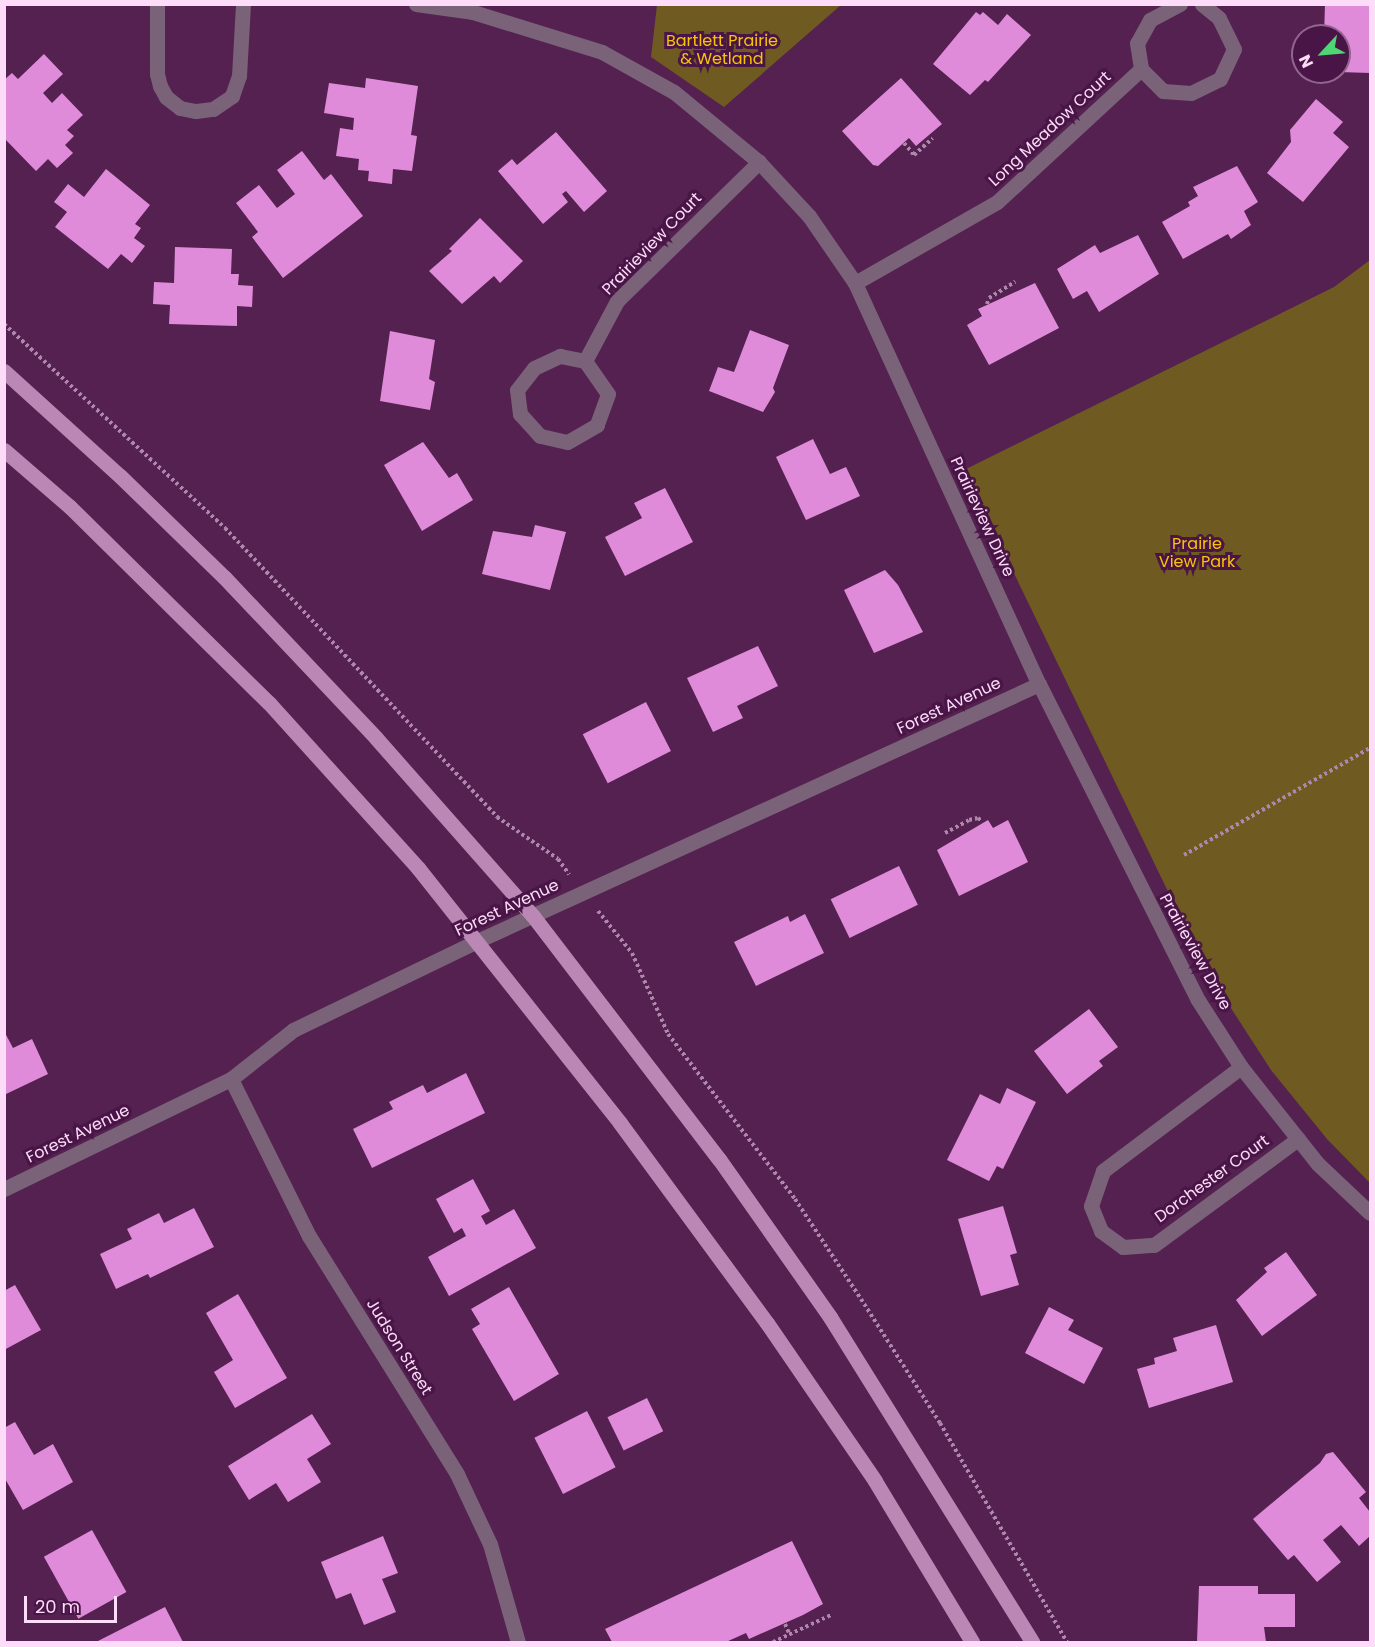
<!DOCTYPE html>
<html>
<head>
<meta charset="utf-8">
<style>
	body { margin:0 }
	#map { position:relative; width:1375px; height:1647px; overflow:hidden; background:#542151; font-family:Poppins,sans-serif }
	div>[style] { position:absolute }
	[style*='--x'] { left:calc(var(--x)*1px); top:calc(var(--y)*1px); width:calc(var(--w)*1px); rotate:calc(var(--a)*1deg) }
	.green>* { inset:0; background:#6f5b21 }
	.building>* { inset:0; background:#e08bd9; transform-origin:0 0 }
	.path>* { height:4px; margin-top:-2px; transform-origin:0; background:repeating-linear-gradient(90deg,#af87ac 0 3px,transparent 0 6px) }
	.minor>* { height:15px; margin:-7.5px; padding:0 7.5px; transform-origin:7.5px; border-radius:7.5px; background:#7a6278 }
	.major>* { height:15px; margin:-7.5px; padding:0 7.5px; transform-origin:7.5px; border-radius:7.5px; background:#bb88b6 }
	span { translate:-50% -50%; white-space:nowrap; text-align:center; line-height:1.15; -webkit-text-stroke:6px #491546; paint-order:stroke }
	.park-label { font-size:16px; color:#f9c502 }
	.street-label { font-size:16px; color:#fcdcf8 }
	.frame { position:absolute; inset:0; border:6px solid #fcdcf8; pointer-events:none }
	.north { position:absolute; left:1291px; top:24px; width:60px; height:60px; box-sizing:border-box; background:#491546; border:2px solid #91658d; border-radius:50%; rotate:244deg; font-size:16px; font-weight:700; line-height:24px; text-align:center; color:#fcdcf8 }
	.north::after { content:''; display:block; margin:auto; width:21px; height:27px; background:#4ed675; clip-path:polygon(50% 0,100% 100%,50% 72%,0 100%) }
	.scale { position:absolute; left:24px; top:1596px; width:93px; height:27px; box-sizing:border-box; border:3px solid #fcdcf8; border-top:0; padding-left:8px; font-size:18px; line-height:21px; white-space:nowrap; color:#fcdcf8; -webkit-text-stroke:4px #491546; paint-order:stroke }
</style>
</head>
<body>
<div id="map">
	<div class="green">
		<div style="clip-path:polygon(657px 5px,657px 4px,841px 5px,724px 107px,651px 57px)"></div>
		<div style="clip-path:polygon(1370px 260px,1370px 1183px,1327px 1139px,1271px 1070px,1205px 968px,964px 470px,1334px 287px)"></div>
	</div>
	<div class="building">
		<div style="clip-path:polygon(1325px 4px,1370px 4px,1370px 73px,1339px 72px,1339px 36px,1324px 36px)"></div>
		<div style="clip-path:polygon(976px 12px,980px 15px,983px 12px,998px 25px,1007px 14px,1031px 35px,988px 82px,985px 80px,970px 95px,933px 64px)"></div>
		<div style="clip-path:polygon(44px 54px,63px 74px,43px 93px,52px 103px,62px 93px,83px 115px,67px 130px,74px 136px,65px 145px,73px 153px,57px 168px,48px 159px,36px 171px,4px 138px,4px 80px,12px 73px,18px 79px)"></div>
		<div style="clip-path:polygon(366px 78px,418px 86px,411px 135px,417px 136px,412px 171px,393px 169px,392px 184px,368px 181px,369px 171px,358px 170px,359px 159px,336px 156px,340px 128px,353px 130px,354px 118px,324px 113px,329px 83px,365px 88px)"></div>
		<div style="clip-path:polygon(901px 78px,942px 124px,916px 146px,909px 138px,878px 166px,873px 165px,842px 131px)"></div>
		<div style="clip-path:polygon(1316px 99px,1343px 122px,1333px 133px,1349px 147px,1303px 202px,1267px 173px,1291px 142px,1290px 130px)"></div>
		<div style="clip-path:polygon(556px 132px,607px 191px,584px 212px,566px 191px,562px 194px,568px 202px,543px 224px,498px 171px,512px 159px,517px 165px)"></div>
		<div style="clip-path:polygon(302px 151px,324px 180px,331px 174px,363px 216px,283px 278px,252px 237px,258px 232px,236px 203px,259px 185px,277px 208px,295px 194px,277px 170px)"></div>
		<div style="clip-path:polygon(1237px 166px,1258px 202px,1244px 211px,1251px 225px,1231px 239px,1228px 234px,1183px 259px,1162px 222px,1190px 206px,1188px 202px,1198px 196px,1193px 187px)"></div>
		<div style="clip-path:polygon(106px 169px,150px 205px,135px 224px,141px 228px,134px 238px,145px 246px,132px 263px,121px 254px,108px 269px,55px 227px,67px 212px,54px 202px,68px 184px,84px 197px)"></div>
		<div style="clip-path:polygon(480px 218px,523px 261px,500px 283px,494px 276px,462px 304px,429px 271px,452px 251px,449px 249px)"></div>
		<div style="clip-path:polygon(1138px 235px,1159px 274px,1099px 312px,1087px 291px,1073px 299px,1057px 269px,1095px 245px,1100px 253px)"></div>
		<div style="clip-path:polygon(175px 247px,232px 249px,231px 274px,239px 274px,238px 285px,253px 286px,252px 307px,237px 306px,237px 326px,169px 324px,170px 305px,153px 304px,154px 282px,174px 283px)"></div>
		<div style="clip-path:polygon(1035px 283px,1059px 328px,989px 365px,967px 325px,982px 316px,978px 309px)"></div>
		<div style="clip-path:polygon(750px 330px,789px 345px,773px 388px,775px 392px,763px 412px,709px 391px,718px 367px,734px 372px)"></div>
		<div style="clip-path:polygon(390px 331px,435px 340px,429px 379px,435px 382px,430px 410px,380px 401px)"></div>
		<div style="clip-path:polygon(813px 439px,830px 474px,846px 467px,860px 496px,806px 520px,776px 457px)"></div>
		<div style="clip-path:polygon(423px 442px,449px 478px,457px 473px,473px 500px,422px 531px,384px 465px)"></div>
		<div style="clip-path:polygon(665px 488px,693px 542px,625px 576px,605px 537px,642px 518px,634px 503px)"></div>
		<div style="clip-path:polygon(535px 525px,566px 532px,550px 590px,482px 574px,493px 531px,532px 537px)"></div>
		<div style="clip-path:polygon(885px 570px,898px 585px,923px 632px,874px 653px,844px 590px)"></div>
		<div style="clip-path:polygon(758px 646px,778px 686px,737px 706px,743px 718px,713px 732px,687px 678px)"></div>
		<div style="left:646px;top:702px;width:55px;height:71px;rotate:63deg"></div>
		<div style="clip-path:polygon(988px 820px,993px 828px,1008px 820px,1028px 862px,959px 896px,937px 850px)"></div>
		<div style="left:899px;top:866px;width:43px;height:76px;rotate:64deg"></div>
		<div style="clip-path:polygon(805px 914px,824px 953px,756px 986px,734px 942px,788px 916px,790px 922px)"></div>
		<div style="clip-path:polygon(1089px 1009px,1118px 1047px,1099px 1061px,1103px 1066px,1067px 1094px,1034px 1051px)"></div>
		<div style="clip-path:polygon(4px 1031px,13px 1048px,32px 1039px,48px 1074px,4px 1095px)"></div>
		<div style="clip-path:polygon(466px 1073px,485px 1113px,372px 1168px,353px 1129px,393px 1109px,389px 1102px,423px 1085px,427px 1093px)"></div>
		<div style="clip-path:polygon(1007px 1088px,1036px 1102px,1003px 1169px,997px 1166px,989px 1181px,947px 1160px,980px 1094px,1000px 1104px)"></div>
		<div style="clip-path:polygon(473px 1179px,490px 1211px,481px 1216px,486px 1225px,514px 1209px,536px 1248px,449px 1296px,428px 1257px,466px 1236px,462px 1228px,454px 1233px,436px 1199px)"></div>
		<div style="clip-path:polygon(1003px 1206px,1017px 1253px,1010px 1255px,1019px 1285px,981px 1296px,958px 1219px)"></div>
		<div style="clip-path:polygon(194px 1208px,214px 1247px,150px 1278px,148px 1274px,116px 1289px,100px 1254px,132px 1239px,127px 1229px,159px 1213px,164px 1223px)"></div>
		<div style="clip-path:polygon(1286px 1252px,1317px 1295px,1262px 1336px,1236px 1300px,1267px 1272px,1264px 1268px)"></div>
		<div style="clip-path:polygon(15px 1285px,41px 1330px,4px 1350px,4px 1291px)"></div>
		<div style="clip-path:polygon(509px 1287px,559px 1374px,514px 1401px,472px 1329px,480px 1324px,471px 1309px)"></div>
		<div style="clip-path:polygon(238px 1294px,287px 1378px,235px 1408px,214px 1372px,233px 1360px,206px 1313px)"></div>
		<div style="clip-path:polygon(1049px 1307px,1074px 1320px,1068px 1330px,1103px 1348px,1084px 1384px,1025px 1353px)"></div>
		<div style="clip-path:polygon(1216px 1325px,1233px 1382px,1149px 1408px,1137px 1369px,1155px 1364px,1154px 1358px,1177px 1351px,1173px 1338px)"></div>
		<div style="left:647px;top:1398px;width:37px;height:44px;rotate:64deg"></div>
		<div style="left:587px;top:1411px;width:63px;height:59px;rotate:63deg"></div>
		<div style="clip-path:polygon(312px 1414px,331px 1444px,307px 1459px,321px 1482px,288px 1502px,276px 1483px,249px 1500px,228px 1466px)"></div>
		<div style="clip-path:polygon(15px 1422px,34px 1455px,53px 1444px,73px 1482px,23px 1510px,4px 1477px,4px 1428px)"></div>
		<div style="clip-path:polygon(1333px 1452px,1366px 1492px,1359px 1498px,1370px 1512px,1370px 1536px,1359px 1546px,1341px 1525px,1323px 1540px,1341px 1562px,1317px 1582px,1294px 1555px,1288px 1560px,1253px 1519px,1320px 1463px,1326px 1454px)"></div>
		<div style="left:92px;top:1530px;width:71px;height:55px;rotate:61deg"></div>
		<div style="clip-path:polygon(383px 1536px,398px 1573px,382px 1579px,396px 1612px,364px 1625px,351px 1593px,336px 1599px,321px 1562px)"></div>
		<div style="clip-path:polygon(792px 1541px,823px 1604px,803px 1615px,749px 1639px,746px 1633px,726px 1642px,612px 1642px,605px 1629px)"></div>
		<div style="clip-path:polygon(1199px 1586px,1258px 1586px,1258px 1594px,1295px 1594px,1295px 1627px,1264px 1627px,1266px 1642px,1197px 1642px)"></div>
		<div style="clip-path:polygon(165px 1607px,183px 1642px,96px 1642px)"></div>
	</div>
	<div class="path">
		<div style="--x:904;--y:143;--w:16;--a:50"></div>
		<div style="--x:914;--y:155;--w:25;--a:-42"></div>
		<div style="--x:987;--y:304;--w:6;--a:-72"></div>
		<div style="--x:989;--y:298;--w:31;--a:-32"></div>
		<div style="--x:4;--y:324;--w:301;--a:42.7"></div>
		<div style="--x:225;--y:528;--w:397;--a:46.7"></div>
		<div style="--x:497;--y:817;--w:74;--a:34.5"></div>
		<div style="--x:558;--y:859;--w:19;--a:54"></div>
		<div style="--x:945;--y:833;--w:27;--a:-28"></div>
		<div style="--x:969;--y:820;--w:9;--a:-13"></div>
		<div style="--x:978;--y:818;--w:6;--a:39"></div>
		<div style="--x:1184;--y:855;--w:215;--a:-29.9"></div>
		<div style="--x:598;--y:911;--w:54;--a:51"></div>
		<div style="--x:632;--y:953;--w:89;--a:66"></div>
		<div style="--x:668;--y:1034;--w:208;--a:52.4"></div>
		<div style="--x:795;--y:1199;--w:120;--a:56.6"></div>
		<div style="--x:861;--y:1299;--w:147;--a:57.5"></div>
		<div style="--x:940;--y:1423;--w:253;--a:59.9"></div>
		<div style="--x:785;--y:1624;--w:12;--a:66"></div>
		<div style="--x:773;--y:1642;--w:64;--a:-25"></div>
	</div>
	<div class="minor">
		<div style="--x:157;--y:4;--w:70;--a:90"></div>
		<div style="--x:157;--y:74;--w:12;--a:76"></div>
		<div style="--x:160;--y:86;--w:13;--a:61"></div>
		<div style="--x:166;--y:97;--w:18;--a:38"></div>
		<div style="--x:180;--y:108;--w:16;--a:11"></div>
		<div style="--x:196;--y:111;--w:17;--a:-7"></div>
		<div style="--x:213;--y:109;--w:23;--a:-34"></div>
		<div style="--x:232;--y:96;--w:21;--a:-71"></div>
		<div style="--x:239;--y:76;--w:72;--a:-86.8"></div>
		<div style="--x:416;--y:4;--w:58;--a:8"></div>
		<div style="--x:473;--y:12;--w:135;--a:17.2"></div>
		<div style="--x:602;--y:52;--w:82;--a:29.1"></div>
		<div style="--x:674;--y:92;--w:110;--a:39.5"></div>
		<div style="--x:759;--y:162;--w:74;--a:47.2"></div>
		<div style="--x:809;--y:216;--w:81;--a:55.5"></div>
		<div style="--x:855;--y:283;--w:441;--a:65.4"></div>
		<div style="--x:1039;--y:684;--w:354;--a:63.3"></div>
		<div style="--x:1198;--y:1000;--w:80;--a:57.3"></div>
		<div style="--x:1241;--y:1067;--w:124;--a:51.6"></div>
		<div style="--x:1318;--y:1164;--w:71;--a:43.3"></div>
		<div style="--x:1180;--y:4;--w:34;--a:152"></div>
		<div style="--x:1150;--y:20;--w:26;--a:119"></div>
		<div style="--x:1137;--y:43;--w:26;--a:81"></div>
		<div style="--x:1141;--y:69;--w:31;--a:45"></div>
		<div style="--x:1163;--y:91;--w:28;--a:4"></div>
		<div style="--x:1191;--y:93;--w:32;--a:-26"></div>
		<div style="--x:1220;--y:79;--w:33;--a:-65"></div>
		<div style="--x:1234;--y:49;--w:34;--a:-116"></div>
		<div style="--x:1219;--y:18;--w:22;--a:-141"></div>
		<div style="--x:855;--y:283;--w:163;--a:-29.7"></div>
		<div style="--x:997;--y:202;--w:196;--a:-42.7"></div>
		<div style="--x:560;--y:356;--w:25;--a:11"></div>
		<div style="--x:585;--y:361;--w:40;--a:55.1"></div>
		<div style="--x:608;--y:394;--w:33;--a:110"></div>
		<div style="--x:597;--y:425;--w:34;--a:150"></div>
		<div style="--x:567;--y:442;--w:28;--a:-167"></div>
		<div style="--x:540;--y:436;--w:30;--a:-132"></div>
		<div style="--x:520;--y:414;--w:24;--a:-97"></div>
		<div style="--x:517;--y:390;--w:28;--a:-52"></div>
		<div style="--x:534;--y:368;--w:29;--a:-25"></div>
		<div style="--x:585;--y:361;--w:68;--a:-61.9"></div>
		<div style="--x:617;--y:301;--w:199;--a:-44.4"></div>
		<div style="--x:1241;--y:1067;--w:173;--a:143"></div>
		<div style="--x:1103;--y:1171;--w:37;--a:109"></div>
		<div style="--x:1091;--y:1206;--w:27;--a:68"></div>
		<div style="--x:1101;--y:1231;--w:27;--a:36"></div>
		<div style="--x:1123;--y:1247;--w:31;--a:-4"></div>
		<div style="--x:1154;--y:1245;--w:179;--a:-36.4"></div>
		<div style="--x:231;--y:1079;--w:175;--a:63.6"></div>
		<div style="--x:309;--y:1236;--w:280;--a:58.1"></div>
		<div style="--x:457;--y:1474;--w:77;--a:64.8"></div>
		<div style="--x:490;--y:1544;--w:102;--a:74.1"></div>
		<div style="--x:4;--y:1189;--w:252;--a:-25.9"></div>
		<div style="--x:231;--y:1079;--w:79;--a:-38.3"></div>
		<div style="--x:293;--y:1030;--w:204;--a:-25.8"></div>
		<div style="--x:477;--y:941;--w:618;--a:-24.57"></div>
	</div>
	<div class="major">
		<div style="--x:4;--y:371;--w:156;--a:42.2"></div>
		<div style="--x:120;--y:476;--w:145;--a:44.2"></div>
		<div style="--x:224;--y:577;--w:221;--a:46.6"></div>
		<div style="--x:376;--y:738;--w:237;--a:48.6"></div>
		<div style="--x:533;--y:916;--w:306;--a:52.6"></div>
		<div style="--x:719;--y:1159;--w:193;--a:54.9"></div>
		<div style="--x:830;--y:1317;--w:383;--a:58.1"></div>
		<div style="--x:4;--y:450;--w:87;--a:40.8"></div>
		<div style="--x:70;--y:507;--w:279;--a:44.6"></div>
		<div style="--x:269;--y:703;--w:222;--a:47.9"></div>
		<div style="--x:418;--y:868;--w:325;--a:51.6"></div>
		<div style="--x:620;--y:1123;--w:248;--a:53.7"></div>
		<div style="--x:767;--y:1323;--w:191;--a:55.6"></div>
		<div style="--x:875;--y:1481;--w:188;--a:58.9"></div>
	</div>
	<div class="park-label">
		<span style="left:722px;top:50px">Bartlett Prairie<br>&amp; Wetland</span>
		<span style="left:1197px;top:553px">Prairie<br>View Park</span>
	</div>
	<div class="street-label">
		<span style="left:1050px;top:129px;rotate:-43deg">Long Meadow Court</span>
		<span style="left:652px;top:244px;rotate:-46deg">Prairieview Court</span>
		<span style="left:982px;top:517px;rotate:65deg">Prairieview Drive</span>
		<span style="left:949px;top:706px;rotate:-25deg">Forest Avenue</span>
		<span style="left:507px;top:908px;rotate:-25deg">Forest Avenue</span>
		<span style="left:1195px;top:952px;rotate:61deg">Prairieview Drive</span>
		<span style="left:78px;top:1134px;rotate:-26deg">Forest Avenue</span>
		<span style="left:1212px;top:1179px;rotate:-36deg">Dorchester Court</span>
		<span style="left:399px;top:1347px;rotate:58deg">Judson Street</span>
	</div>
	<div class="frame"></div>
	<div class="north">N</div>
	<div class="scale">20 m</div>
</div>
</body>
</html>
